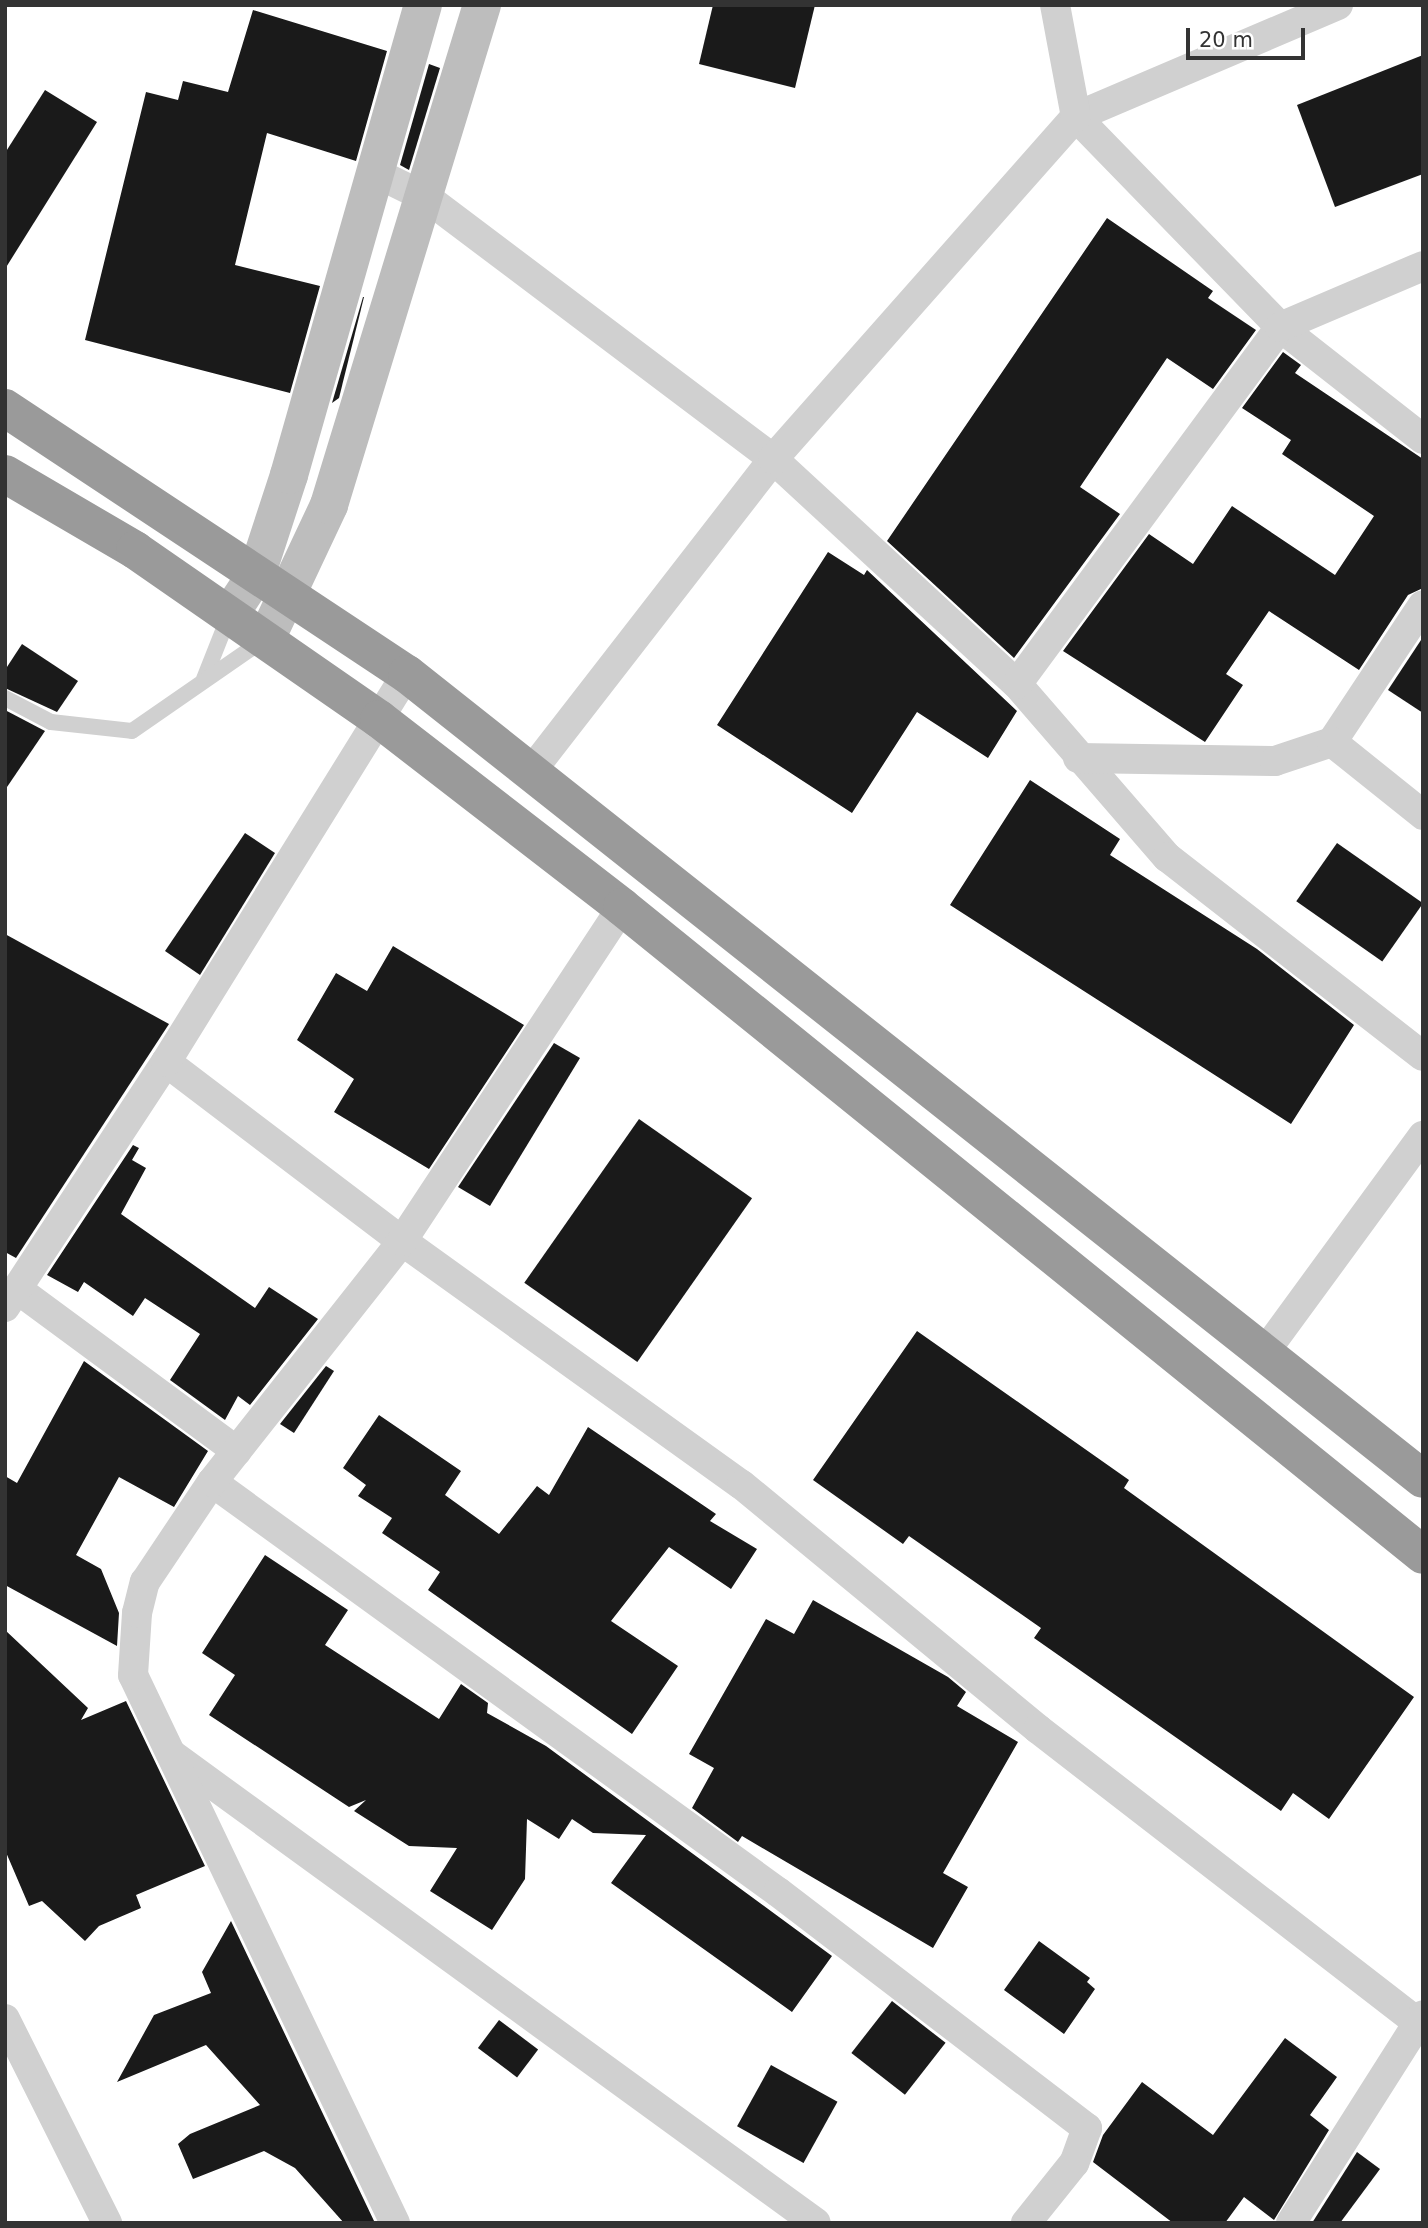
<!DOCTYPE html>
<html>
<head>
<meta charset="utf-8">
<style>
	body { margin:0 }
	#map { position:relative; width:1428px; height:2228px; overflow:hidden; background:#fff; font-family:"DejaVu Sans",sans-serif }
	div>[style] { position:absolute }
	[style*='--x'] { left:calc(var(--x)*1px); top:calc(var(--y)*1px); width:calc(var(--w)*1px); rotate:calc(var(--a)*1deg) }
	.building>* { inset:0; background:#1a1a1a; transform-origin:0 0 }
	.lane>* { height:16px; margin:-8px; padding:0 8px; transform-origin:8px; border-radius:8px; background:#d0d0d0 }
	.street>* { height:30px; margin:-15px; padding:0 15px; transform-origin:15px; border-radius:15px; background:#d0d0d0 }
	.secondary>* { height:38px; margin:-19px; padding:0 19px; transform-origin:19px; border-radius:19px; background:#bdbdbd }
	.highway>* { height:38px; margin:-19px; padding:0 19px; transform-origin:19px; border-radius:19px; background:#9a9a9a }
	span { translate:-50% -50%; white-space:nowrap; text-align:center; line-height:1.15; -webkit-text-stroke:7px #fff; paint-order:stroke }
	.frame { position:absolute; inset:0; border:7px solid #333; pointer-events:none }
	.scale { position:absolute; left:1186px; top:28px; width:119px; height:32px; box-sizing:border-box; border:4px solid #333; border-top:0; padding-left:9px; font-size:21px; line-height:24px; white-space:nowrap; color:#333; -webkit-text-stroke:5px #fff; paint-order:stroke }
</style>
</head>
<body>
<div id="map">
	<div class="building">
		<div style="clip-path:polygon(713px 5px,815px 5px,795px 88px,699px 64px)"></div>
		<div style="clip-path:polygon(253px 10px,387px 51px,356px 161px,267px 133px,235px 265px,320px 286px,290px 393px,85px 340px,146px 92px,178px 100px,183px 81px,228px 92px)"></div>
		<div style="clip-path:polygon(1423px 55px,1423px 174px,1335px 207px,1297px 105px)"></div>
		<div style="clip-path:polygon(429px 64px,440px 68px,409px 170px,400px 165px)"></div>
		<div style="clip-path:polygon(45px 90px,97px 122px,5px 269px,5px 153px)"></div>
		<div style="clip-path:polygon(1107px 218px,1213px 291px,1208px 298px,1256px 330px,1213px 389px,1167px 358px,1080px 487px,1120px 514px,1014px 658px,887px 541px)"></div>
		<div style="clip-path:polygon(364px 297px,339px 398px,332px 403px,363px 297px)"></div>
		<div style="clip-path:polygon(1283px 352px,1301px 365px,1295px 373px,1423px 459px,1423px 588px,1408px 595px,1359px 670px,1269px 611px,1226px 674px,1243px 685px,1205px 742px,1063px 651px,1149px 534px,1193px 564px,1232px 506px,1335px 575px,1374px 516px,1282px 454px,1291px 440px,1242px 408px)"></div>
		<div style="clip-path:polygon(828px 552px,864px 575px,867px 570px,1017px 711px,988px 758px,917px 712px,852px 813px,717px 725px)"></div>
		<div style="clip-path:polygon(1423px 637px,1423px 713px,1388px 690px)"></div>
		<div style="clip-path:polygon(22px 644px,78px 681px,57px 712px,5px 688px,5px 670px)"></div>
		<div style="clip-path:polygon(5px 710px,45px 731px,5px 790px)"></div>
		<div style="clip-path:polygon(1030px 780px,1120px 839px,1110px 855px,1257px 949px,1354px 1025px,1291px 1124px,950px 905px)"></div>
		<div style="clip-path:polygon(245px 833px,275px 853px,200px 975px,165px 951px)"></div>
		<div style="left:1337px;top:843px;width:105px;height:71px;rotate:35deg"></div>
		<div style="clip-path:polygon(5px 934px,169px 1024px,16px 1258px,5px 1252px)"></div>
		<div style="clip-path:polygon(393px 946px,524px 1025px,429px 1169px,334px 1112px,354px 1079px,297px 1040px,336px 973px,367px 991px)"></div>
		<div style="clip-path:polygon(554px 1043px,580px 1058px,490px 1206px,458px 1187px)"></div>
		<div style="left:639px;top:1119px;width:138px;height:200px;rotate:35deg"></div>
		<div style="clip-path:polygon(133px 1145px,139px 1148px,132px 1160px,146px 1168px,121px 1214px,255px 1308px,269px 1287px,318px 1319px,250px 1405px,238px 1396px,225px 1420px,170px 1380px,200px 1334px,145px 1298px,133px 1316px,84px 1282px,78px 1292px,47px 1275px)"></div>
		<div style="clip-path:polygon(917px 1331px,1129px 1480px,1124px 1488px,1414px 1697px,1329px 1819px,1293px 1793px,1281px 1811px,1034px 1638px,1041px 1628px,909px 1536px,903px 1544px,813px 1480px)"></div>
		<div style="clip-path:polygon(84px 1361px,208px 1451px,174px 1507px,119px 1477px,76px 1555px,101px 1569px,119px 1613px,117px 1646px,5px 1585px,5px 1476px,17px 1483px)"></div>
		<div style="clip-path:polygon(326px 1366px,334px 1371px,294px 1433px,280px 1424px)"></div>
		<div style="clip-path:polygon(379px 1415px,461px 1471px,445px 1495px,499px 1534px,537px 1486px,549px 1495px,588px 1427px,716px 1514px,710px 1521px,757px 1549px,731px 1589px,669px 1547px,611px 1621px,678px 1666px,632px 1734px,428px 1590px,440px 1572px,382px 1533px,392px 1518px,358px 1496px,366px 1485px,343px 1468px)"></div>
		<div style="clip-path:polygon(265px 1555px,348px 1610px,325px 1645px,439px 1719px,461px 1684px,488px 1703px,487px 1713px,546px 1746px,832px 1956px,792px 2012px,611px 1883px,646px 1835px,593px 1833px,572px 1819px,559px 1839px,527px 1819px,525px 1879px,492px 1930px,430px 1891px,457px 1848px,409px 1846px,354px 1811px,366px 1800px,349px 1807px,209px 1715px,235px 1675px,202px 1653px)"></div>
		<div style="clip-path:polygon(813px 1600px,948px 1677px,966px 1692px,957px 1706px,1018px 1742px,943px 1873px,968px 1887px,933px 1948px,742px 1836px,738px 1842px,692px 1808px,714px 1768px,689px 1754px,766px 1619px,794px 1634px)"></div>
		<div style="clip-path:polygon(5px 1630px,88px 1708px,81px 1720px,126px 1701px,205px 1866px,136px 1895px,141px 1908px,99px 1926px,85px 1941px,42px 1901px,29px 1906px,5px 1850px)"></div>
		<div style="clip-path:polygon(231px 1921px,375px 2223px,344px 2223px,295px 2168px,264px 2151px,193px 2179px,178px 2144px,190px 2134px,260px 2105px,206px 2045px,117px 2082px,154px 2015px,211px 1993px,202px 1972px)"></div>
		<div style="clip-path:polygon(1039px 1941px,1090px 1978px,1087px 1982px,1095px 1989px,1064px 2034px,1004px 1990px)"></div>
		<div style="left:892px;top:2001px;width:68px;height:66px;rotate:38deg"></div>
		<div style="left:499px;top:2020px;width:49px;height:35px;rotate:37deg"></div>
		<div style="clip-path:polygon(1285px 2038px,1337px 2077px,1310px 2115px,1329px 2130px,1274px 2220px,1244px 2197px,1225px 2223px,1173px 2223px,1093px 2162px,1103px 2135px,1142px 2082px,1213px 2135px)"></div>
		<div style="left:771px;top:2065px;width:76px;height:70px;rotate:29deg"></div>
		<div style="clip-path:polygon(1357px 2152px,1380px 2169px,1340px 2223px,1312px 2223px)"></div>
	</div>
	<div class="lane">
		<div style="--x:204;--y:679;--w:68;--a:-68.4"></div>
		<div style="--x:5;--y:698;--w:52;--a:27.6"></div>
		<div style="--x:51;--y:722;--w:81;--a:6.3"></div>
		<div style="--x:132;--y:731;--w:162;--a:-34.7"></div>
	</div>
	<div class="street">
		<div style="--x:1338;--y:5;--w:285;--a:156.9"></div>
		<div style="--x:1076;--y:117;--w:293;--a:45.8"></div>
		<div style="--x:1280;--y:327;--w:182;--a:38.1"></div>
		<div style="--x:374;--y:172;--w:59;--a:26.1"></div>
		<div style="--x:427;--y:198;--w:433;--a:37"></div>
		<div style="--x:773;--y:459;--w:332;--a:42.7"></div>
		<div style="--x:1017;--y:684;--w:229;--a:49.1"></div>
		<div style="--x:1167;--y:857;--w:324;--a:37.9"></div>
		<div style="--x:1017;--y:684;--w:443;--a:-53.6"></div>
		<div style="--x:1280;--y:327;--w:155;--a:-23.1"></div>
		<div style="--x:1332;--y:742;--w:164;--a:-56.4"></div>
		<div style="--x:1078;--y:758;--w:197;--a:0.9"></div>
		<div style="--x:1275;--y:761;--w:60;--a:-18.4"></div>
		<div style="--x:1332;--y:742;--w:117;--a:38.7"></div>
		<div style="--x:529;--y:774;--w:398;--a:-52.2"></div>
		<div style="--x:773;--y:459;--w:457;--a:-48.5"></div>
		<div style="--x:1076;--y:117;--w:114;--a:-100.6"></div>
		<div style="--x:166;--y:1062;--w:296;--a:37.2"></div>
		<div style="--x:402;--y:1241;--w:418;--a:35.7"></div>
		<div style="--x:742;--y:1485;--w:384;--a:39.5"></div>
		<div style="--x:1038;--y:1729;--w:487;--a:37.7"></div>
		<div style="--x:17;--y:1289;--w:273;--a:36.4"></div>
		<div style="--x:5;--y:1307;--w:293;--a:-56.7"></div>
		<div style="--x:166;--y:1062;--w:457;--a:-58.2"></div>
		<div style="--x:1264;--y:1353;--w:269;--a:-53.8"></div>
		<div style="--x:212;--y:1482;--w:699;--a:35.92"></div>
		<div style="--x:778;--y:1892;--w:389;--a:37.4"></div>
		<div style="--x:1087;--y:2128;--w:37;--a:110"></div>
		<div style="--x:1074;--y:2163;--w:77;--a:128.7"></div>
		<div style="--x:171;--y:1754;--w:797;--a:36.02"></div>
		<div style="--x:5;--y:2019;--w:228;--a:63.4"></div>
		<div style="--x:395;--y:2223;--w:607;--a:-115.55"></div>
		<div style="--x:133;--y:1675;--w:62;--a:-86.3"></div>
		<div style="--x:137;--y:1613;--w:32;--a:-76"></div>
		<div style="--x:145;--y:1582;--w:120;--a:-56.2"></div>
		<div style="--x:212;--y:1482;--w:307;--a:-51.7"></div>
		<div style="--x:402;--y:1241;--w:400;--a:-56.6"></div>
		<div style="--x:1291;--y:2223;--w:246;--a:-57.6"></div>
	</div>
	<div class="secondary">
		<div style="--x:230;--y:614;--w:49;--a:-56.6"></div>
		<div style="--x:257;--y:573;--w:103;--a:-71.9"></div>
		<div style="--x:289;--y:475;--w:489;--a:-74.1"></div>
		<div style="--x:267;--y:637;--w:146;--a:-64.8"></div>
		<div style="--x:329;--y:505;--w:523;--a:-72.99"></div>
	</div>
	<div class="highway">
		<div style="--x:5;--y:408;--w:482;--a:33.5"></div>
		<div style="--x:407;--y:674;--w:1296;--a:38.39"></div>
		<div style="--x:5;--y:474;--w:151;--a:30.3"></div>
		<div style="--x:135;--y:550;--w:297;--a:34.7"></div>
		<div style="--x:379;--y:719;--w:307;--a:37.7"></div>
		<div style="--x:622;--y:907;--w:1030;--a:38.97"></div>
	</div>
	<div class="frame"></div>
	<div class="scale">20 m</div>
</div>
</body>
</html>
